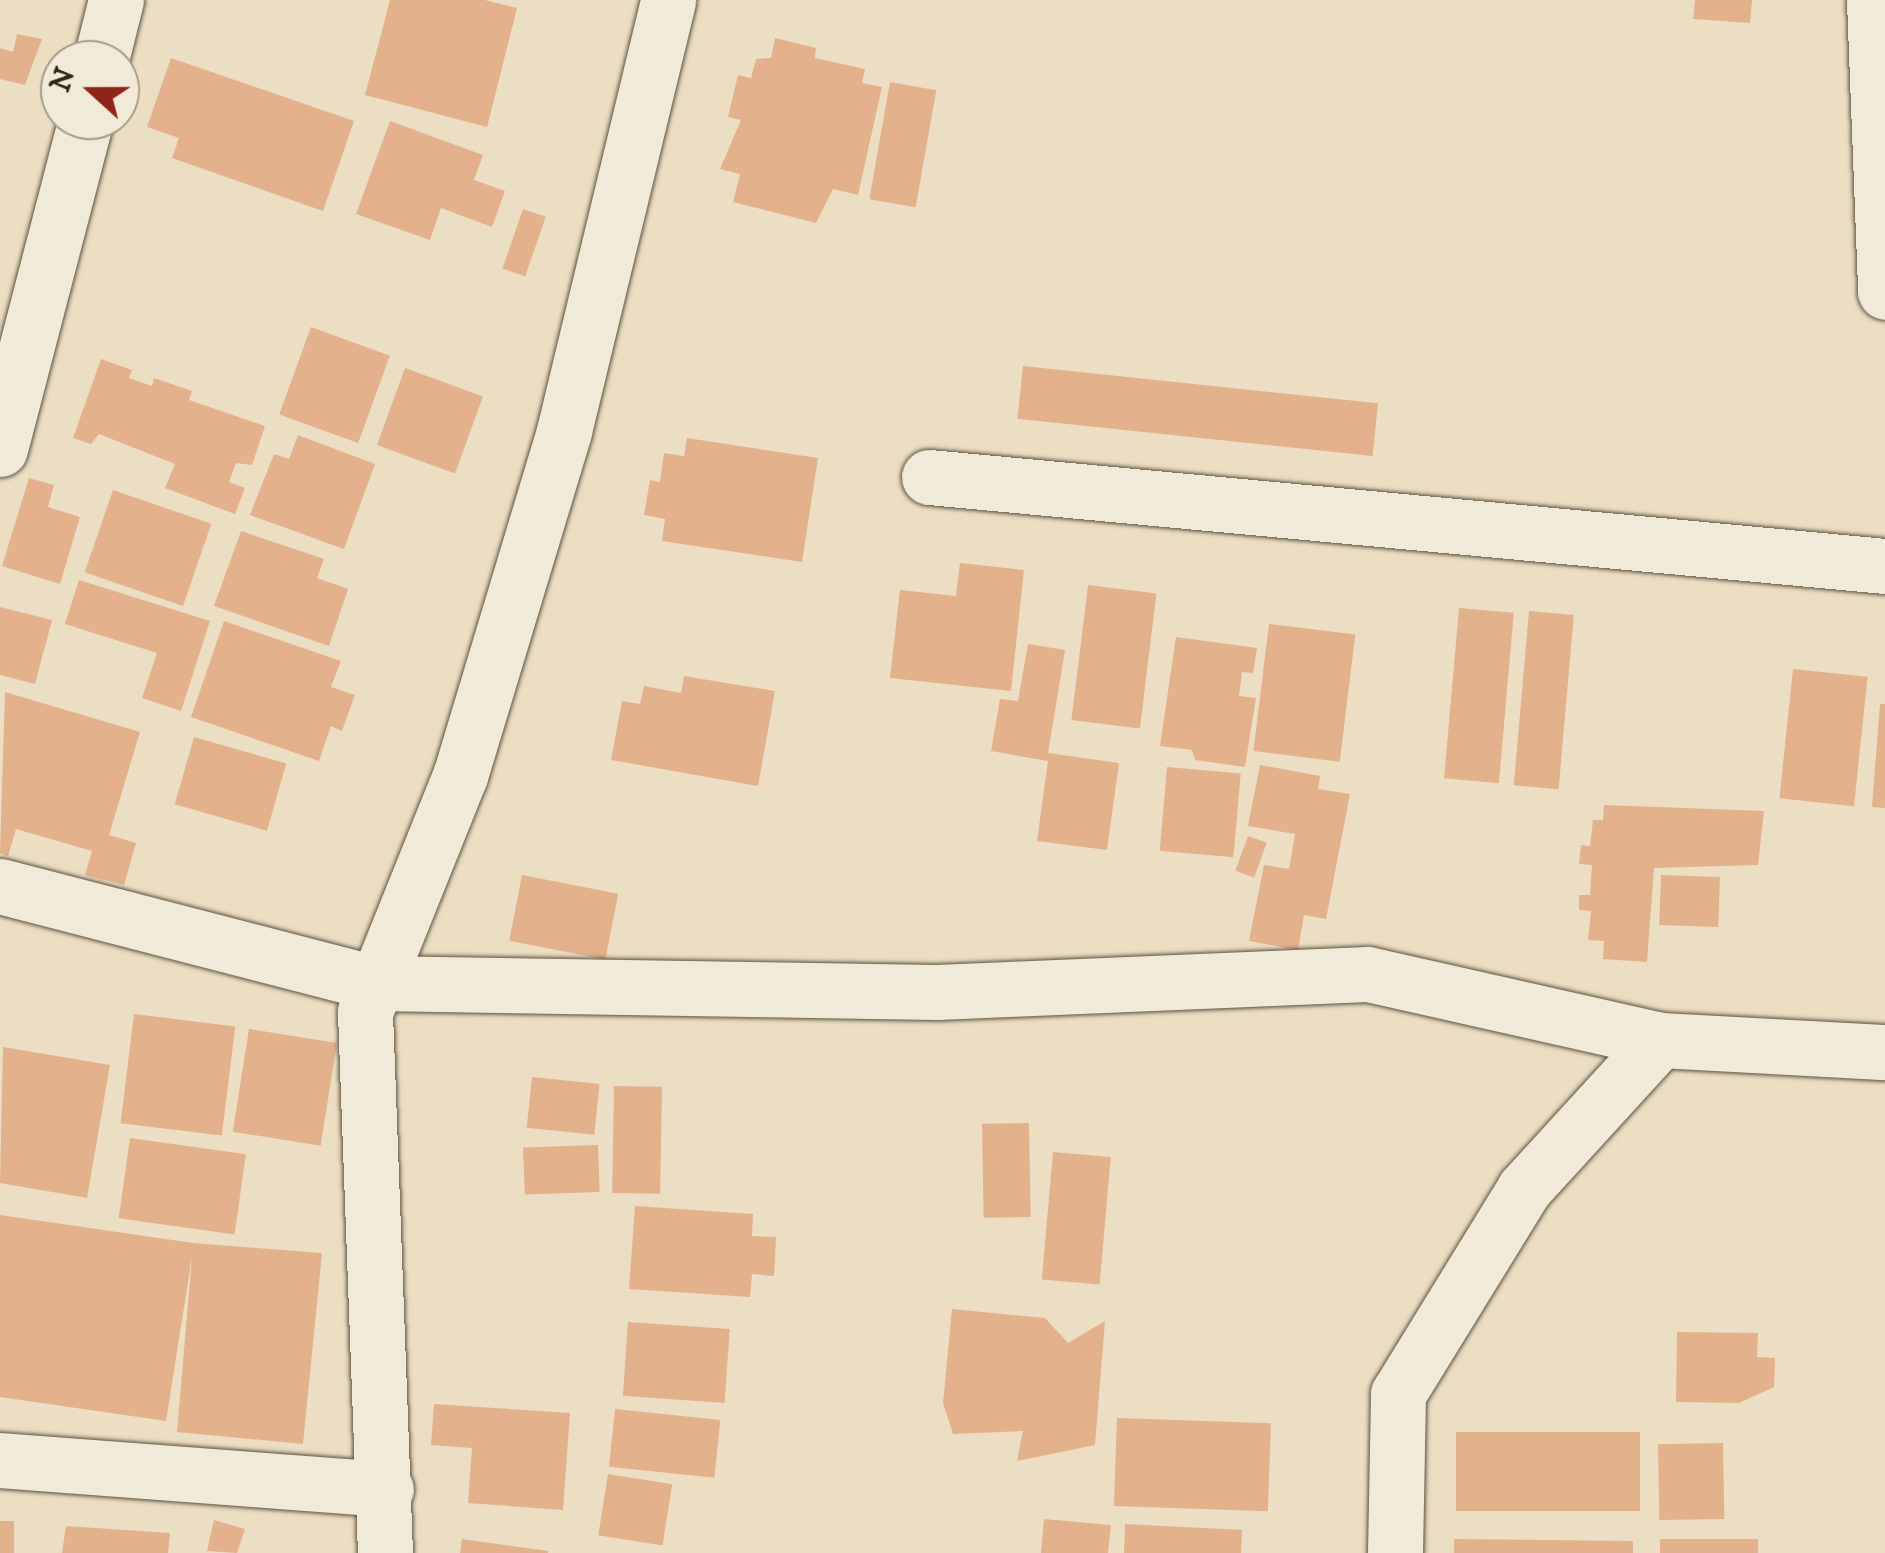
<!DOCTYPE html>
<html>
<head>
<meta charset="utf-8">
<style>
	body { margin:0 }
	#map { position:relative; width:1885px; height:1553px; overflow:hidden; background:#ebdec3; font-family:"IM FELL DW Pica",serif }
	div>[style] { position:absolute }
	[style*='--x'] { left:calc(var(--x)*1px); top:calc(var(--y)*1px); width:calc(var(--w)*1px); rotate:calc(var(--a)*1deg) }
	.building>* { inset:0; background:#e4b18d; transform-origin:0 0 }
	.roads { filter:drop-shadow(0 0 2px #5e5241) drop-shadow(0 0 2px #5e5241) }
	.minor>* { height:55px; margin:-27.5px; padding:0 27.5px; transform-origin:27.5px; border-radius:27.5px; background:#f2ead8 }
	span { translate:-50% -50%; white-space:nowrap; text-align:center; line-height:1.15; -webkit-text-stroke:8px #f2ead8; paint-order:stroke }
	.north { position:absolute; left:40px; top:40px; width:100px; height:100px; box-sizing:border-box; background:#f2ead8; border:2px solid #a49b8a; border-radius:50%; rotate:291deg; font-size:28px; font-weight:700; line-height:40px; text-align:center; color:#2f2416 }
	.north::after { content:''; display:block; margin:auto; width:35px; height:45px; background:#8f2418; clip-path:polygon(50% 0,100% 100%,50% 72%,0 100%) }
</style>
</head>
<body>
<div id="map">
	<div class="building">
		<div style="clip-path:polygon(390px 0,485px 0,517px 8px,487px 127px,365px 95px)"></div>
		<div style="clip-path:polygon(1695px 0,1752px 0,1750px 23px,1693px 19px)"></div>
		<div style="clip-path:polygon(17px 34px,42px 39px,25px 85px,0 79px,0 48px,13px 52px)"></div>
		<div style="clip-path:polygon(775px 38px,816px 48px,815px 58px,865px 69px,862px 83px,882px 87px,858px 195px,833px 189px,816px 223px,733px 202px,740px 174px,720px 169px,741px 120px,728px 117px,738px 75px,751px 78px,756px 59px,771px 58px)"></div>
		<div style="clip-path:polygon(171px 58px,354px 121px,323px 211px,172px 158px,179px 138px,147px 127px)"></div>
		<div style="left:890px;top:82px;width:47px;height:119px;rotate:10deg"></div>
		<div style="clip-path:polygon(390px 121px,483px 155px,474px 180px,505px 191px,492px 227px,441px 208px,430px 240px,356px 214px)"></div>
		<div style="left:523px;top:209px;width:24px;height:63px;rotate:19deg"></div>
		<div style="left:311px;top:327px;width:84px;height:93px;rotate:20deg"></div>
		<div style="clip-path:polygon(101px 359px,132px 370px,129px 378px,152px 386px,154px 378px,192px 391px,189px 400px,265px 426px,252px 465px,236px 463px,229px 482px,245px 488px,235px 514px,165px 488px,175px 464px,99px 434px,91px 444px,73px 438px)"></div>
		<div style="left:1023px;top:366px;width:357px;height:53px;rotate:6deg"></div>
		<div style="left:405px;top:368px;width:83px;height:82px;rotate:20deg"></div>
		<div style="clip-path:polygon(298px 435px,375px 464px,344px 549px,250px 515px,274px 454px,289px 459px)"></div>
		<div style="clip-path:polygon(687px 438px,818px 458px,802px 562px,662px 541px,665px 519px,644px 515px,650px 480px,660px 482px,664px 453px,684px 456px)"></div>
		<div style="clip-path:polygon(29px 478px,54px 485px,48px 507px,80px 517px,60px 584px,2px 566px)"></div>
		<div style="left:113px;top:490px;width:104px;height:87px;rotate:19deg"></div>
		<div style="clip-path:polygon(241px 531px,324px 559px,317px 578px,348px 589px,329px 646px,214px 606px)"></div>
		<div style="clip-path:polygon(960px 563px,1024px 570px,1011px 691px,890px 678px,900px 590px,956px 596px)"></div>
		<div style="clip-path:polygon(79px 580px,210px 621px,181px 711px,142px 698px,157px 653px,65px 624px)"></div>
		<div style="left:1088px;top:585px;width:69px;height:136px;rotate:7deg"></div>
		<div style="clip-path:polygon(0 607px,52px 620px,35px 684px,0 675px)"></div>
		<div style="left:1459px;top:608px;width:55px;height:171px;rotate:5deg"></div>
		<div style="left:1529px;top:611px;width:45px;height:175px;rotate:5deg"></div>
		<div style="clip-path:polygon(224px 621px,341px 661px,331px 687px,355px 695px,342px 731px,331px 726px,319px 761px,191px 717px)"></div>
		<div style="left:1269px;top:624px;width:87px;height:128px;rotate:7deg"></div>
		<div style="clip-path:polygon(1176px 637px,1257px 648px,1253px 673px,1242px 672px,1239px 696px,1256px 698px,1245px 767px,1195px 760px,1192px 750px,1160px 746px)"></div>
		<div style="clip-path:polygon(1028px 644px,1065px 650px,1048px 753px,1119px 763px,1107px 850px,1037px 841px,1048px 761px,991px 751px,1000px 699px,1018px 701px)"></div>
		<div style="left:1793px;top:669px;width:75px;height:130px;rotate:6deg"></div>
		<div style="clip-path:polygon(684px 676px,775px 691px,758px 786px,611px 760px,622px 701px,640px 704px,644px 686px,681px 693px)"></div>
		<div style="clip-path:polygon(5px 692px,140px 732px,109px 835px,136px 843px,124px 885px,85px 875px,92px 851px,16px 829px,8px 856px,0 853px)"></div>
		<div style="clip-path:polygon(1880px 704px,1885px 704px,1885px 808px,1872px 807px)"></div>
		<div style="left:194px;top:737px;width:96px;height:70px;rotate:16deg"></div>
		<div style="clip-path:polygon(1260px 765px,1320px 776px,1318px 789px,1350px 794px,1326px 919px,1304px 915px,1298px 950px,1249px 941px,1264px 865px,1289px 869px,1295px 834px,1248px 826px)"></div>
		<div style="left:1167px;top:767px;width:74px;height:84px;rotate:5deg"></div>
		<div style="clip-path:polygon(1604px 805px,1764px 811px,1758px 865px,1654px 868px,1647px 962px,1603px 959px,1604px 941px,1588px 940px,1591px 911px,1579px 910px,1579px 895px,1590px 895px,1592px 865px,1579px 864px,1581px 845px,1590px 846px,1593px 820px,1603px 820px)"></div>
		<div style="left:1248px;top:836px;width:20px;height:37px;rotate:20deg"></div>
		<div style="left:522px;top:875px;width:98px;height:67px;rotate:11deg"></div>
		<div style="left:1661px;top:875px;width:59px;height:50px;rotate:2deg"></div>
		<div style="left:134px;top:1014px;width:102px;height:110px;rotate:7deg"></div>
		<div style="left:249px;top:1029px;width:89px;height:104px;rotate:9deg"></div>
		<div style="clip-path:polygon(3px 1047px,110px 1065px,87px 1198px,0 1183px)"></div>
		<div style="left:532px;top:1077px;width:68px;height:51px;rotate:6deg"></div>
		<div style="left:614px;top:1086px;width:48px;height:107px;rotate:1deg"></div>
		<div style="left:1029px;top:1123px;width:94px;height:47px;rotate:89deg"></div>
		<div style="left:130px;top:1138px;width:117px;height:81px;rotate:8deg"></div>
		<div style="left:598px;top:1145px;width:47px;height:75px;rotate:88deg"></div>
		<div style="left:1053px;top:1152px;width:58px;height:128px;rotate:5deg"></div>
		<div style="clip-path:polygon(635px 1206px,753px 1214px,752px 1236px,776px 1237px,774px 1276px,752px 1274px,750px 1297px,629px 1289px)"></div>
		<div style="clip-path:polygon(0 1215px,193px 1243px,322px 1253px,303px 1444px,177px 1432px,192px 1257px,166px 1421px,0 1397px)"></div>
		<div style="clip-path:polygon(952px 1309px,1045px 1318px,1068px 1343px,1105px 1321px,1095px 1445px,1017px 1461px,1023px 1431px,953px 1434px,943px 1403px)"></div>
		<div style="left:628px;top:1322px;width:102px;height:74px;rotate:4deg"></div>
		<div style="clip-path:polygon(1677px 1332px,1758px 1333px,1757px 1357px,1775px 1358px,1774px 1387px,1739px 1403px,1676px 1402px)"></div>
		<div style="clip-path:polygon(434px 1404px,570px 1413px,563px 1510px,468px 1503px,472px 1448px,431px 1445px)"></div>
		<div style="left:615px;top:1409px;width:106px;height:58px;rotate:6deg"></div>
		<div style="left:1117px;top:1418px;width:154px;height:88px;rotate:2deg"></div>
		<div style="left:1456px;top:1432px;width:184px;height:79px"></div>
		<div style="left:1723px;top:1443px;width:76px;height:65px;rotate:89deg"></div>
		<div style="left:608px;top:1474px;width:65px;height:62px;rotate:9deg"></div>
		<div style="clip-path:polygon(1044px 1519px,1111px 1525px,1108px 1553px,1041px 1553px)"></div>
		<div style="clip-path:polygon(214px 1520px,245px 1529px,237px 1553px,207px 1551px)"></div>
		<div style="left:0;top:1521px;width:14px;height:32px"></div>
		<div style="clip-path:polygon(1125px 1524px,1242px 1530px,1241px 1553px,1124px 1553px)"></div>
		<div style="clip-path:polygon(66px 1526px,170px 1533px,168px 1553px,62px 1553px)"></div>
		<div style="clip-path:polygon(462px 1539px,548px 1551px,548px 1553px,460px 1553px)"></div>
		<div style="clip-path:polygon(1454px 1539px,1633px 1541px,1633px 1553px,1454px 1553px)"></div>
		<div style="left:1660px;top:1539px;width:98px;height:14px"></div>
	</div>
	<div class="roads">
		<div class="minor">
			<div style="--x:1874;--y:0;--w:292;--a:87.8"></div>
			<div style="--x:101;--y:60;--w:62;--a:-76"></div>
			<div style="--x:0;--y:449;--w:340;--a:-75.4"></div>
			<div style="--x:929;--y:477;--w:960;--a:5.32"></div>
			<div style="--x:0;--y:886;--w:387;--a:14.5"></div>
			<div style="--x:375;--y:983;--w:562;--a:0.92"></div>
			<div style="--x:937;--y:992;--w:431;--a:-2.4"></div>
			<div style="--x:1368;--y:974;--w:299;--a:12.7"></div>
			<div style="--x:1660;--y:1040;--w:225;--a:3.1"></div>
			<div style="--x:0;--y:1460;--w:387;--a:4.3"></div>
			<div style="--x:385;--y:1553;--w:541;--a:-92.12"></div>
			<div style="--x:365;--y:1012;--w:254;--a:-68.1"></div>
			<div style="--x:460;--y:776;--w:360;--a:-73.2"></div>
			<div style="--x:564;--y:431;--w:443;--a:-76.4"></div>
			<div style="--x:1395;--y:1553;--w:159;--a:-88.9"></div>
			<div style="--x:1398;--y:1394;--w:241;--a:-58.4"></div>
			<div style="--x:1524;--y:1189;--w:202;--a:-47.6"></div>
		</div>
	</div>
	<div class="north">N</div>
</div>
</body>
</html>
